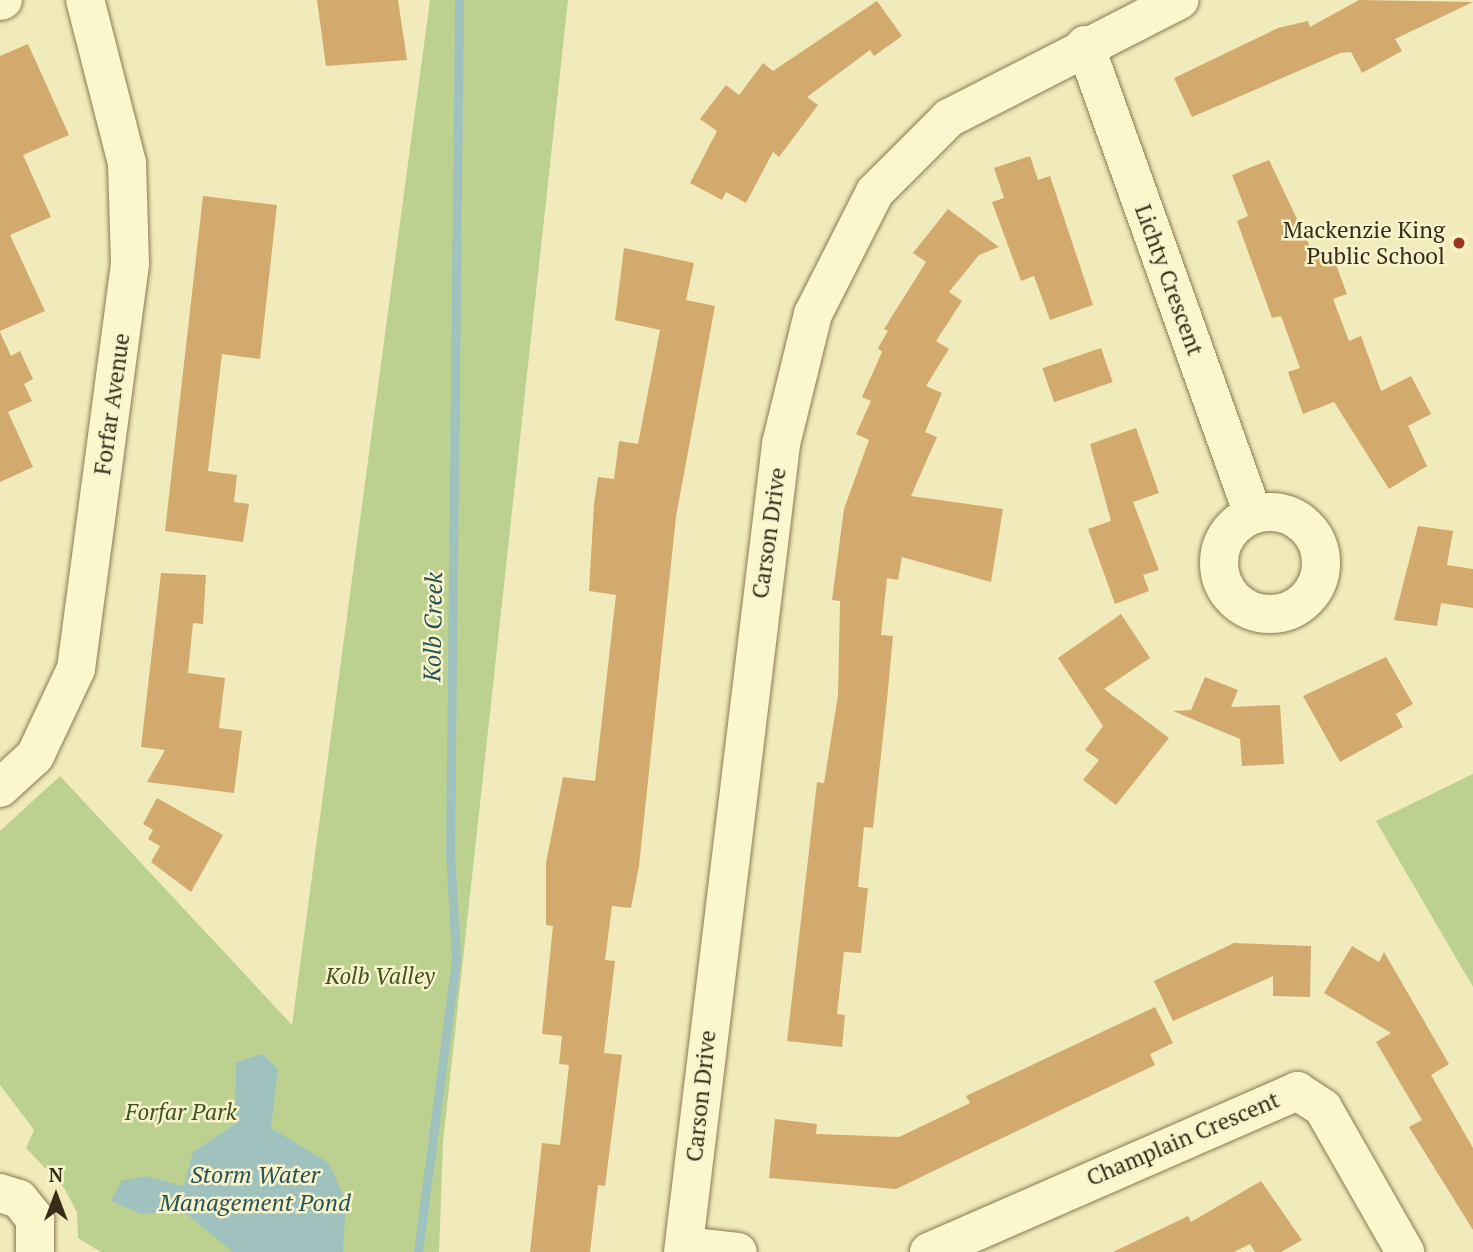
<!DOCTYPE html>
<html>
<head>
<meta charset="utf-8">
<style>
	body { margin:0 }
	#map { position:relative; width:1473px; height:1252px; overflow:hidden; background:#f1ebbb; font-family:"PT Serif",serif }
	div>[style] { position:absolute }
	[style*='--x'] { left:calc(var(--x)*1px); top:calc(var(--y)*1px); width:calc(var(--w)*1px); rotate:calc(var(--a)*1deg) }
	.green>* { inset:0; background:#bcd08f }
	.water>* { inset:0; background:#a0c2be }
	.stream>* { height:9px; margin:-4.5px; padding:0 4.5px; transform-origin:4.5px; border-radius:4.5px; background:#a0c2be }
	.building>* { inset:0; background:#d3aa6d; transform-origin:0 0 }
	.roads { filter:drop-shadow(0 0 2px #8a7a54) drop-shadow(0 0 2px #8a7a54) }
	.minor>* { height:38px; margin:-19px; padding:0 19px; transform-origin:19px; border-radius:19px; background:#fcf6cf }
	.minor>.ring { margin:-19px; padding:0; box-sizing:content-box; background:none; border:38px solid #fcf6cf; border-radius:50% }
	.dots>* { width:19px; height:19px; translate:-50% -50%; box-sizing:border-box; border:4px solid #f8f3cb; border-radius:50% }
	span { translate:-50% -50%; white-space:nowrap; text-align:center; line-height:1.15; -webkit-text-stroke:5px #f8f3cb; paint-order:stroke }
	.poi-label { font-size:23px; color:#372d1a }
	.right { translate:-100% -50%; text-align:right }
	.street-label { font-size:23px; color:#372d1a }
	.park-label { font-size:23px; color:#3e551f; font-style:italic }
	.water-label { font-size:24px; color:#285359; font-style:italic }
	.north { position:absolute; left:21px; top:1161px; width:70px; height:70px; -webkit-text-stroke:5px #f8f3cb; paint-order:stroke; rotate:0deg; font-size:19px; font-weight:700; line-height:28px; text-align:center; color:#372d1a }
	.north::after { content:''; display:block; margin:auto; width:24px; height:32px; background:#372d1a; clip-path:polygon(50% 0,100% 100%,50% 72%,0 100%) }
</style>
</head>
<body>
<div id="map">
	<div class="green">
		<div style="clip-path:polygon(430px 0,568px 0,443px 1142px,439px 1252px,101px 1252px,78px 1238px,77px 1212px,64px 1188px,26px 1148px,34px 1130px,0 1085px,0 831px,60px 776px,292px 1025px)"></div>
		<div style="clip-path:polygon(1473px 774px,1473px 987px,1376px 821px)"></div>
	</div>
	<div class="water">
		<div style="clip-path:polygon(263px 1054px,278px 1070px,271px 1128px,329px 1163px,346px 1202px,343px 1252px,233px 1252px,185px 1213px,141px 1214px,111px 1201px,121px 1181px,145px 1176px,184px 1186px,193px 1152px,235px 1124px,236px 1062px)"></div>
	</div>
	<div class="stream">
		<div style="--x:418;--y:1252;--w:296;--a:-82.6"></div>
		<div style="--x:456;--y:958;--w:106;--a:-93.2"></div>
		<div style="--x:450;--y:852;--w:852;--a:-89.39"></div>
	</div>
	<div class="building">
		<div style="clip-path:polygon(317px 0,398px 0,407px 60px,326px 66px)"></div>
		<div style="clip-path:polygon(1359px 0,1473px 2px,1395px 39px,1402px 51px,1362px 73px,1351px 52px,1340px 53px,1192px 117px,1174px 78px,1278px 28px,1308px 21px,1310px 27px)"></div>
		<div style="clip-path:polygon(877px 1px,902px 36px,874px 56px,870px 50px,807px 97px,818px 105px,779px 157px,773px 152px,746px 203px,726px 192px,722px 200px,690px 183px,717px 131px,700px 119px,726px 85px,739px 95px,763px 63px,773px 71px)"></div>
		<div style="clip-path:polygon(28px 44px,69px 135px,23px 155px,51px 217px,10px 235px,45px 311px,0 331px,0 56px)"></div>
		<div style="clip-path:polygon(1030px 156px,1038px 180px,1050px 176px,1093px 305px,1050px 320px,1034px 276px,1021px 281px,992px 202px,1004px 198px,994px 168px)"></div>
		<div style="clip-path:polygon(1269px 160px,1315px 257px,1331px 251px,1347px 294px,1333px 299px,1349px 341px,1361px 336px,1381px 391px,1411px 376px,1431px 414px,1408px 426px,1427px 466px,1389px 489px,1334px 402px,1303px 414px,1288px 372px,1300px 368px,1281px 316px,1272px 318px,1237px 221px,1248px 216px,1232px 175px)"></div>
		<div style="clip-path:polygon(203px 196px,277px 205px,260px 359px,222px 354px,208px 471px,237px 475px,234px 502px,249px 504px,243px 542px,165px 531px)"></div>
		<div style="clip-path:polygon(948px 209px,999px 247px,979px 255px,949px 292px,962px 301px,936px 341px,949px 349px,926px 386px,942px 393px,925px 432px,937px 437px,911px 496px,1003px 509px,991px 582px,902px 557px,898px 580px,887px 578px,881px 635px,893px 636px,887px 700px,873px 828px,864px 827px,858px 887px,868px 888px,861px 953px,844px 952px,837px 1014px,845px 1015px,842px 1047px,787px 1041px,817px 782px,824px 783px,838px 695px,840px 601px,832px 600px,844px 509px,869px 440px,856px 434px,871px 401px,862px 397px,882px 352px,878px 348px,888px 331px,884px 329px,926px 262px,913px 253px)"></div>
		<div style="clip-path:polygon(624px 248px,694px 263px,686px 300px,715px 306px,676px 517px,639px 866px,631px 908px,612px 906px,605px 960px,615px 961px,604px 1053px,622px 1055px,605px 1186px,598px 1185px,590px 1252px,530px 1252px,542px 1143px,560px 1145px,569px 1065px,559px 1064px,562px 1036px,542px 1034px,553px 926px,546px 925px,546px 863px,563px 777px,595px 781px,616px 595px,589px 591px,594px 504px,598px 477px,614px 479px,619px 441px,638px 444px,660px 330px,615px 320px)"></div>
		<div style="clip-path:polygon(0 332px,11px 356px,20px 351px,33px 379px,24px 384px,32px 401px,8px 412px,33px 467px,0 482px)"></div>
		<div style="left:1101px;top:348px;width:36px;height:62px;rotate:71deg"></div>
		<div style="clip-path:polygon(1136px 428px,1159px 493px,1133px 502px,1159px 570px,1143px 575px,1149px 591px,1115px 604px,1088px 529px,1111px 521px,1090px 444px)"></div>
		<div style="clip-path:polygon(1418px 526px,1453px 531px,1447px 565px,1473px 569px,1473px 608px,1441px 603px,1437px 626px,1394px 620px)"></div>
		<div style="clip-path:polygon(161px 573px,206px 575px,203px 624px,193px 623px,188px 673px,225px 678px,219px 728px,242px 731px,234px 793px,147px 782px,165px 750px,141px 747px)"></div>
		<div style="clip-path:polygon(1121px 614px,1150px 658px,1104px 689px,1169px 738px,1116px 805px,1083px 780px,1099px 760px,1085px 750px,1103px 726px,1058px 658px)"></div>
		<div style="clip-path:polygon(1386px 657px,1413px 704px,1396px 714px,1403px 727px,1340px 762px,1303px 696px)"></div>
		<div style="clip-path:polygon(1205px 677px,1238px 690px,1231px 707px,1280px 705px,1284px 764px,1242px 766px,1240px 739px,1173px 711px,1191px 710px)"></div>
		<div style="clip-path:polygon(157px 798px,223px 835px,191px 892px,151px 862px,160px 846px,148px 839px,153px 830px,143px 824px)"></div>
		<div style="clip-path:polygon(1234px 943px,1311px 946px,1310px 997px,1273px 996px,1273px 976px,1173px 1021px,1154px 981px)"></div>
		<div style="clip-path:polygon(1352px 946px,1379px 962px,1384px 952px,1449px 1064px,1431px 1075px,1473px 1148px,1473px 1230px,1409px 1127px,1422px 1120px,1376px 1042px,1391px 1033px,1324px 993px)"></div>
		<div style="clip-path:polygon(1155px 1007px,1173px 1043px,1150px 1054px,1155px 1065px,896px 1189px,769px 1178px,775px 1119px,817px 1124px,816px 1134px,899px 1137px,970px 1103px,966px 1096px)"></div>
		<div style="clip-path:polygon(1261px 1181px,1302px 1240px,1281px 1252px,1255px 1252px,1250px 1244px,1234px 1252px,1113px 1252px,1188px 1216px,1191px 1222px)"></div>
	</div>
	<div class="roads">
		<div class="minor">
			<div style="--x:0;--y:1;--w:3;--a:-18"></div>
			<div style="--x:1085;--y:45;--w:499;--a:70.3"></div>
			<div class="ring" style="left:1219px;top:512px;width:64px;height:64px"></div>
			<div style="--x:0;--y:788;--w:47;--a:-42.4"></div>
			<div style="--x:35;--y:756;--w:96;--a:-64.8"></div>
			<div style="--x:76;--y:669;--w:409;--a:-82.4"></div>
			<div style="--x:130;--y:264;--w:101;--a:-91.7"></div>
			<div style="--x:127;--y:163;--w:168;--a:-104.4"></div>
			<div style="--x:0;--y:1193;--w:20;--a:18"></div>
			<div style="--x:19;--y:1199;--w:26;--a:51"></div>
			<div style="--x:35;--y:1219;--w:33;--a:90"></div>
			<div style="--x:684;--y:1246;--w:54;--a:6.3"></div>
			<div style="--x:683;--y:1252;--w:814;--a:-83.08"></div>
			<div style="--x:781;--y:444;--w:134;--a:-76.2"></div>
			<div style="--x:813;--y:314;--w:137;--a:-63.1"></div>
			<div style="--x:875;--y:192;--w:105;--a:-45"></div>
			<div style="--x:949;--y:118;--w:259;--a:-27.1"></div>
			<div style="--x:929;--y:1252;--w:402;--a:-23.6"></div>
			<div style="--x:1297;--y:1091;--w:31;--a:33"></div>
			<div style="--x:1323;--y:1108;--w:166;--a:60.3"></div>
		</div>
	</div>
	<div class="dots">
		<div style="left:1459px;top:243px;background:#9d351f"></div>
	</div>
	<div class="poi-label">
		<span class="right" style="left:1445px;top:243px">Mackenzie King<br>Public School</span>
	</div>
	<div class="street-label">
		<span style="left:1169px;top:280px;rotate:70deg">Lichty Crescent</span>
		<span style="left:112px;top:404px;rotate:-82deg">Forfar Avenue</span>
		<span style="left:769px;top:533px;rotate:-82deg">Carson Drive</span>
		<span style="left:701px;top:1096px;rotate:-84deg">Carson Drive</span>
		<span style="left:1183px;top:1139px;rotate:-23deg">Champlain Crescent</span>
	</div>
	<div class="park-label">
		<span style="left:380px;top:976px">Kolb Valley</span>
		<span style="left:181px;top:1112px">Forfar Park</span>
	</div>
	<div class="water-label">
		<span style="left:433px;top:627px;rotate:-89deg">Kolb Creek</span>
		<span style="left:255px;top:1189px">Storm Water<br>Management Pond</span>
	</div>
	<div class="north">N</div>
</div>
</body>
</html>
